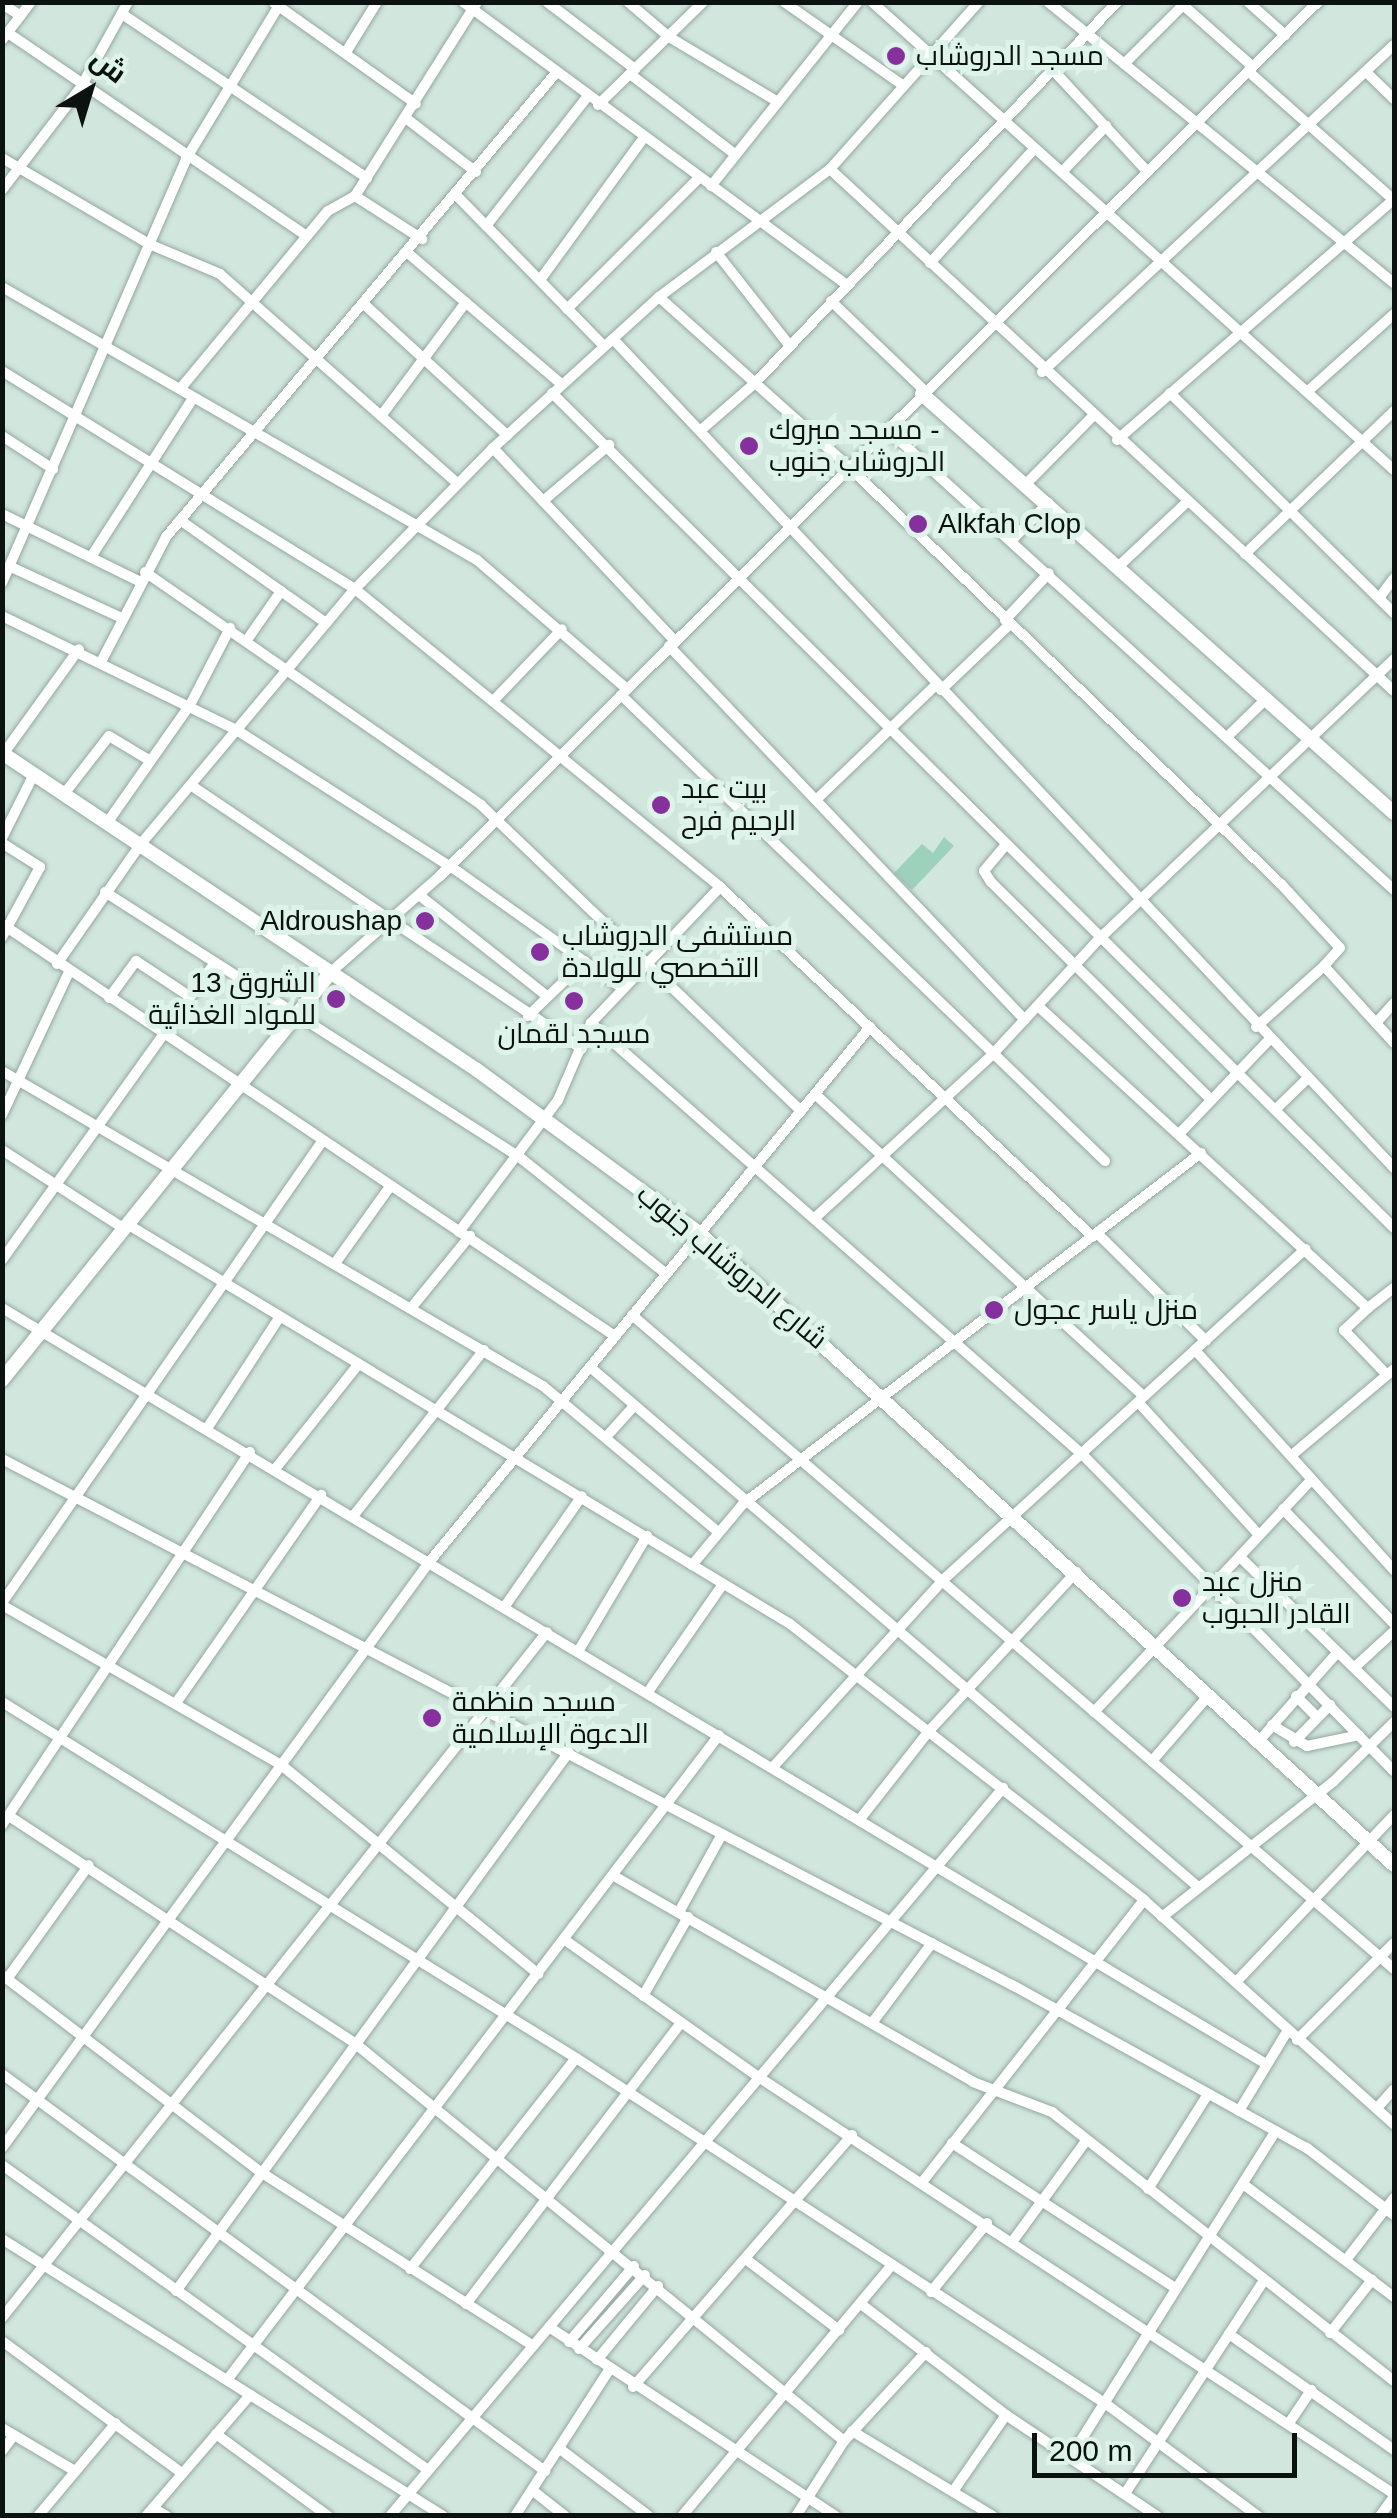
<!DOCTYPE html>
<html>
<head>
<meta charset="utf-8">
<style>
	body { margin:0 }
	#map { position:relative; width:1397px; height:2518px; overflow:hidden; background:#d1e6dd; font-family:Arial,Cairo,sans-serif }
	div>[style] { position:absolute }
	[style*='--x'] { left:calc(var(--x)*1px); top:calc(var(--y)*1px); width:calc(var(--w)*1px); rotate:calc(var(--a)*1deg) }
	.green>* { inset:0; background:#9ed1bc }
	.roads { filter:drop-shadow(0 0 2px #94a79f) drop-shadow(0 0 2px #94a79f) }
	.street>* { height:10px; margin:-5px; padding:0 5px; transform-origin:5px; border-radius:5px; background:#fff }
	.secondary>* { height:14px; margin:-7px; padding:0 7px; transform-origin:7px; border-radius:7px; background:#fff }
	.dots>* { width:28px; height:28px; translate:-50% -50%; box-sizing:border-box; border:5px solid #def3ea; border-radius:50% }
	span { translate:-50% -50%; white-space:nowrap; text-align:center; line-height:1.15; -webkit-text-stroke:10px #def3ea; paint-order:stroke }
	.poi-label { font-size:28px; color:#0b120f }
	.left { translate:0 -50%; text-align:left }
	.right { translate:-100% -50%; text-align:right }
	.street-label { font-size:28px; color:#0b120f }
	.frame { position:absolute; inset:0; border:5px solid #0b120f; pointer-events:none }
	.north { position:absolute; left:40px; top:40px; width:100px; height:100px; -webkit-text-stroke:8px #def3ea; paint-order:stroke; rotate:38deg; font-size:28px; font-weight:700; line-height:40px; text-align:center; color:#0b120f }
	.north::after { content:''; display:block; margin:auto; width:35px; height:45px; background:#0b120f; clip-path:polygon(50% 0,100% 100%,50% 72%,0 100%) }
	.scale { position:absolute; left:1032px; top:2433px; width:265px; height:45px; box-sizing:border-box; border:5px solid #0b120f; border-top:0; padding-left:12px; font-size:30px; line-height:35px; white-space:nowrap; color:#0b120f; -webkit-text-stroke:8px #def3ea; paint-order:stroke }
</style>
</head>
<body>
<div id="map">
	<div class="green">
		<div style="clip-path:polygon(944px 837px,954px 846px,912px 890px,894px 873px,922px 844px,933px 853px)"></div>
	</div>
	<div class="roads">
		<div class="street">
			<div style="--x:463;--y:2;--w:477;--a:36.4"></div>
			<div style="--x:547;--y:2;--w:111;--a:37.3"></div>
			<div style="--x:628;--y:2;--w:54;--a:40.5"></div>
			<div style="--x:669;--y:37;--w:127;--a:30.8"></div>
			<div style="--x:784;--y:2;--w:146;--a:35"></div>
			<div style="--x:872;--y:2;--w:701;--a:41.88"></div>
			<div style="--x:1048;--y:2;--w:446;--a:39.1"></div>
			<div style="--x:1248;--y:2;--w:50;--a:41.7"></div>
			<div style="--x:274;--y:3;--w:174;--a:35.4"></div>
			<div style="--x:2;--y:4;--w:22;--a:32"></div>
			<div style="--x:1183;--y:5;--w:92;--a:41.5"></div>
			<div style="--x:122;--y:14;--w:295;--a:33.8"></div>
			<div style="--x:8;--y:33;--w:361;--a:34.2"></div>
			<div style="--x:2;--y:40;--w:48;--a:-52.7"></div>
			<div style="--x:346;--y:52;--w:59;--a:-58.2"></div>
			<div style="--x:1124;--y:64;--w:86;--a:-45"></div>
			<div style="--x:1053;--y:70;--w:138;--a:47.1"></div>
			<div style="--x:1248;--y:71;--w:195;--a:41.5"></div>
			<div style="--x:1366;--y:72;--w:39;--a:44"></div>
			<div style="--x:630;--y:74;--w:133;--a:37.4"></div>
			<div style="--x:598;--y:105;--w:147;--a:-44.4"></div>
			<div style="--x:407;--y:119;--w:87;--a:37.5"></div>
			<div style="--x:2;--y:158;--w:170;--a:30.3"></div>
			<div style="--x:149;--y:244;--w:77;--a:22.9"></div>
			<div style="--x:220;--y:274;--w:316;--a:41.4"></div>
			<div style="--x:830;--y:169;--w:768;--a:42.79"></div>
			<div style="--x:1062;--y:172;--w:64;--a:-46.3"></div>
			<div style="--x:711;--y:186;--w:236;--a:-51.4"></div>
			<div style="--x:2;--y:190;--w:130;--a:-52.5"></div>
			<div style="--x:81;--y:87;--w:97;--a:-61.1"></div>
			<div style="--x:355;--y:196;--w:80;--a:32.7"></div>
			<div style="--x:457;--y:196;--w:210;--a:45.6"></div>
			<div style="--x:486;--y:226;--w:164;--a:-51.9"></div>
			<div style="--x:716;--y:252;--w:120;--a:51.8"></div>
			<div style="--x:409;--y:254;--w:200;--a:40.5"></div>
			<div style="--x:930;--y:263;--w:154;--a:-47.6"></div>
			<div style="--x:540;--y:280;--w:175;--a:-53.9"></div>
			<div style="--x:2;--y:287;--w:548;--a:29.89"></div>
			<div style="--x:477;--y:560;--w:198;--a:40.7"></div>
			<div style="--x:659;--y:297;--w:255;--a:41.8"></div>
			<div style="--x:849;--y:467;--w:599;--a:43.99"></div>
			<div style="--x:1280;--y:883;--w:88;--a:47.3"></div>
			<div style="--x:1340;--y:948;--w:24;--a:132"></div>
			<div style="--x:1324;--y:966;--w:104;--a:47.7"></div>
			<div style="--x:831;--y:301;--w:130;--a:43.8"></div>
			<div style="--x:365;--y:305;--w:193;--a:42.5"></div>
			<div style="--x:567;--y:309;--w:186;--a:-44.8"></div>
			<div style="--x:613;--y:339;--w:1139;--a:46.71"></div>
			<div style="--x:2;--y:371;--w:415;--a:31.7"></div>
			<div style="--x:355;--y:589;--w:471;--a:39.2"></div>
			<div style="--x:720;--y:887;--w:511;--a:43.18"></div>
			<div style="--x:1042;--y:372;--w:480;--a:-42.9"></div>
			<div style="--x:180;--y:389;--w:231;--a:-50.3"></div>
			<div style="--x:328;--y:211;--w:31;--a:-29"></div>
			<div style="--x:355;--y:196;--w:229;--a:-57.8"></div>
			<div style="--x:1308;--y:391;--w:115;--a:-41.8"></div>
			<div style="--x:552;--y:393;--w:1186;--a:44.76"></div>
			<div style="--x:1170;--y:393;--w:314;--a:44.5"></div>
			<div style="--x:381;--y:416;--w:142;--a:-53.3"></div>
			<div style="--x:701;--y:430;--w:72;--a:-41"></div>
			<div style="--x:755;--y:383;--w:526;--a:-46.46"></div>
			<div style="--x:888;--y:430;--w:684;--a:42.27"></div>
			<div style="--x:2;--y:436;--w:61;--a:32.9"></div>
			<div style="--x:1117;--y:440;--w:367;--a:-41"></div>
			<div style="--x:493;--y:448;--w:264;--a:46.7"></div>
			<div style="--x:1026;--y:484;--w:94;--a:-45.4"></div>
			<div style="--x:543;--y:501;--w:87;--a:-40.3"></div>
			<div style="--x:2;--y:514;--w:155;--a:26.1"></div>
			<div style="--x:180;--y:520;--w:179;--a:35.2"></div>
			<div style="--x:1012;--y:540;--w:52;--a:-45.8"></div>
			<div style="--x:1245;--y:554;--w:207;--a:-43.8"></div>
			<div style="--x:91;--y:557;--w:189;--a:-57.3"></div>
			<div style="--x:1120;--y:565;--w:91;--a:-43.2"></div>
			<div style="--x:11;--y:567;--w:122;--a:24.7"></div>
			<div style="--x:145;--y:572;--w:409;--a:34.7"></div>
			<div style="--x:481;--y:805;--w:443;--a:43.7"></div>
			<div style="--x:2;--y:583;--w:462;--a:-66.5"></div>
			<div style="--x:186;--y:159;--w:184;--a:-58.8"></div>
			<div style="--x:1379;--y:598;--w:25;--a:-53"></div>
			<div style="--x:2;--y:616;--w:259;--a:25.9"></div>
			<div style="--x:235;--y:729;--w:267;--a:32.6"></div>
			<div style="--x:460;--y:873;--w:199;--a:35.4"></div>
			<div style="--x:1005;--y:620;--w:64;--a:-46.9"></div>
			<div style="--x:247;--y:640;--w:60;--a:-55.2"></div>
			<div style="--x:669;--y:646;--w:516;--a:46.41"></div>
			<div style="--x:102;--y:660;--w:139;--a:-62.5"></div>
			<div style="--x:166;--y:537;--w:605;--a:-49.96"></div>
			<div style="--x:941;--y:690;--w:95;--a:-43.7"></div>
			<div style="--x:621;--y:695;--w:672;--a:43.91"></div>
			<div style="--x:494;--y:700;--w:98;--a:-46.2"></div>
			<div style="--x:1229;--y:735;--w:53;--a:-44.2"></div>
			<div style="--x:4;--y:753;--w:128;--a:-54.2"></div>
			<div style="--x:192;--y:786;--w:470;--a:34"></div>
			<div style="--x:64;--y:794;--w:73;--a:-52.2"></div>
			<div style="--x:109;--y:736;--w:47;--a:31"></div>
			<div style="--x:818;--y:798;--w:163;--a:-43.8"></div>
			<div style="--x:107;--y:823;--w:144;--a:-54.9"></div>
			<div style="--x:190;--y:705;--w:87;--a:-62.5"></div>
			<div style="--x:2;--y:838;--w:72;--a:-63.4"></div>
			<div style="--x:2;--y:843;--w:45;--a:32.3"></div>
			<div style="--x:40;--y:867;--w:80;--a:118.5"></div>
			<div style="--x:1004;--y:847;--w:31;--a:130"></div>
			<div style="--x:984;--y:871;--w:13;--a:58"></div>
			<div style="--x:991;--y:882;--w:310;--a:44.7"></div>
			<div style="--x:105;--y:892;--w:490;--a:32.6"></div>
			<div style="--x:518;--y:1156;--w:188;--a:38.5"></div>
			<div style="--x:419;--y:895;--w:164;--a:38.3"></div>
			<div style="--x:2;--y:924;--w:739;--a:33.91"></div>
			<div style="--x:57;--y:964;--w:145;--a:-55.1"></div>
			<div style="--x:140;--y:845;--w:334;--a:-50"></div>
			<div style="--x:355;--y:589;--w:197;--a:-45.6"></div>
			<div style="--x:493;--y:448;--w:224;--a:-42.3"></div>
			<div style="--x:659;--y:297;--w:214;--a:-36.8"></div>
			<div style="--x:830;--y:169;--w:224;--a:-48.3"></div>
			<div style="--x:331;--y:972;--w:145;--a:-41.4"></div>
			<div style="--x:440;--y:876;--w:1239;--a:-44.87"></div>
			<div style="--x:109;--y:998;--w:46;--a:-53.9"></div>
			<div style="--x:136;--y:961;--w:64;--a:33.4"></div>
			<div style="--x:1038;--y:1006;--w:447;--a:42.5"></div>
			<div style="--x:1368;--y:1308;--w:33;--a:-38"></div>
			<div style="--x:528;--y:1016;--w:79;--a:-44"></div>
			<div style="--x:591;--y:1023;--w:656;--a:41.29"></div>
			<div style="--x:1084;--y:1456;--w:442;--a:45.5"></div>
			<div style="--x:1376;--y:1023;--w:27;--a:-48"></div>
			<div style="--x:1256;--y:1027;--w:91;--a:-41.9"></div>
			<div style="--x:2;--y:1071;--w:626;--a:30.21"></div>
			<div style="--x:543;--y:1386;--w:225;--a:39.8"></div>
			<div style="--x:815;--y:1094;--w:446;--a:42.6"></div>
			<div style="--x:1276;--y:1109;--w:45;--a:-44.1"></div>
			<div style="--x:2;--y:1115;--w:158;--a:-64.9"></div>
			<div style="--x:1180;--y:1133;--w:129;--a:-46.3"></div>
			<div style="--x:2;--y:1150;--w:144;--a:32.8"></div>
			<div style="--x:817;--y:1216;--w:238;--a:-42.6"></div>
			<div style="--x:992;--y:1055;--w:158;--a:-47.3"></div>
			<div style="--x:1099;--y:939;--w:407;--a:-43.5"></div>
			<div style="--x:127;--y:1224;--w:774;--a:31.1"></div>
			<div style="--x:790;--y:1624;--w:449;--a:37.9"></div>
			<div style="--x:1144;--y:1900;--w:336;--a:41.9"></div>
			<div style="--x:459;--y:1232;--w:165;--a:-53.1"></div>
			<div style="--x:558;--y:1100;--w:84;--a:-66.8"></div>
			<div style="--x:591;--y:1023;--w:187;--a:-46.5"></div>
			<div style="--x:1100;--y:1236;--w:149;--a:44.7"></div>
			<div style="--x:2;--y:1260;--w:366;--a:-54.4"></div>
			<div style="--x:336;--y:1262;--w:91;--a:-54.4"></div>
			<div style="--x:412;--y:1307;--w:92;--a:-50.8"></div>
			<div style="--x:2;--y:1308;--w:1473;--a:30.88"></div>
			<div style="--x:1368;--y:1308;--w:33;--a:137"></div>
			<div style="--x:1344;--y:1330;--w:62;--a:46.3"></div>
			<div style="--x:632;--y:1315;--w:1004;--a:40.64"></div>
			<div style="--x:1195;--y:1350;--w:297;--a:47.9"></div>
			<div style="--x:590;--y:1367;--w:799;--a:40.53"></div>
			<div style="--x:1138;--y:1402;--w:178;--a:47.7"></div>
			<div style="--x:208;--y:1427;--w:130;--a:-56.9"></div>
			<div style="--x:606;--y:1437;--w:42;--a:-47.9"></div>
			<div style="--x:1292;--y:1455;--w:133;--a:-40.1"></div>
			<div style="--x:2;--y:1459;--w:1143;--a:27.51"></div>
			<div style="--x:1016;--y:1987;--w:333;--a:29"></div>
			<div style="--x:1307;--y:2148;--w:110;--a:37.6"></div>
			<div style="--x:276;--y:1468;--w:132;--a:-51.5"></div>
			<div style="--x:1283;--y:1509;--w:160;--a:46"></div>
			<div style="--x:354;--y:1515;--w:210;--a:-51.8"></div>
			<div style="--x:1240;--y:1557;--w:215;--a:44.2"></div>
			<div style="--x:692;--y:1565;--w:80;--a:-50.1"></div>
			<div style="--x:743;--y:1504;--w:577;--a:-37.47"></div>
			<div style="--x:2;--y:1603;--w:560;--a:-55.26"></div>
			<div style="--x:2;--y:1605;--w:320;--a:29.8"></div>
			<div style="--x:280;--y:1764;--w:333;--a:39.1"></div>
			<div style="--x:505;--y:1606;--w:134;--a:-55"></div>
			<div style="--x:579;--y:1650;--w:133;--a:-59.2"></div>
			<div style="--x:1355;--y:1667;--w:53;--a:-42.7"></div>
			<div style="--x:648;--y:1692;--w:131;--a:-55.2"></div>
			<div style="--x:1296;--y:1696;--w:27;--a:45"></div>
			<div style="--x:2;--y:1702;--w:675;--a:31.81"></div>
			<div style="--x:576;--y:2058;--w:633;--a:33.14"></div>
			<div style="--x:1106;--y:2404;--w:189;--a:36.4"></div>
			<div style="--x:176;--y:1703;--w:254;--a:-55.1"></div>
			<div style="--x:1094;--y:1712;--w:318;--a:-46.9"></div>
			<div style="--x:1272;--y:1725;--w:41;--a:31"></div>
			<div style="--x:1307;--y:1746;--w:53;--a:-11.9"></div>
			<div style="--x:1258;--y:1742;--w:120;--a:-48.4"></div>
			<div style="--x:1294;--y:1742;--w:52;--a:-45.8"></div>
			<div style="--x:1152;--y:1761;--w:87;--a:-49.2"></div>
			<div style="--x:773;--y:1767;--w:253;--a:-47.7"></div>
			<div style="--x:943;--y:1580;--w:491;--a:-42.4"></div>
			<div style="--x:9;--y:1816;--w:417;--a:33.3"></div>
			<div style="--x:357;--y:2045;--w:628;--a:39.12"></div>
			<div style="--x:860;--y:1819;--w:112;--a:-51.9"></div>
			<div style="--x:929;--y:1731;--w:217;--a:-47.2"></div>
			<div style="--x:2;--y:1825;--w:448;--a:-56.4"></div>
			<div style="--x:614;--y:1876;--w:414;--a:29.8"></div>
			<div style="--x:973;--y:2082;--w:85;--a:20.8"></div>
			<div style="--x:1052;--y:2112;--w:435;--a:38.2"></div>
			<div style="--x:679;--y:1912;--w:89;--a:-61.1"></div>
			<div style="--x:1162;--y:1917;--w:218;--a:-38.3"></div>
			<div style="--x:1333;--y:1782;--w:86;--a:-44.5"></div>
			<div style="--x:565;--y:1940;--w:239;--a:35.3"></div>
			<div style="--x:760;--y:2078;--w:758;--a:33.27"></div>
			<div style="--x:2;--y:1975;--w:327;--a:37.3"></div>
			<div style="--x:262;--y:2173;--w:320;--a:32.5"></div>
			<div style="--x:7;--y:1979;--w:140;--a:-54.3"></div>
			<div style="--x:1237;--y:1981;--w:228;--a:-46.6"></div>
			<div style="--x:643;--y:1996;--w:91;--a:-60.3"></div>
			<div style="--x:872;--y:2023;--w:100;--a:-53.1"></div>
			<div style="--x:1297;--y:2040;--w:137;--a:-45"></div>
			<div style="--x:2;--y:2074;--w:673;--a:36.17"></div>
			<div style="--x:1377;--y:2108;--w:25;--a:-48"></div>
			<div style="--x:1239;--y:2111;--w:95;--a:-58.8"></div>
			<div style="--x:952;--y:2143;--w:266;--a:33"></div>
			<div style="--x:2;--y:2148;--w:726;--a:-53.9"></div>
			<div style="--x:430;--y:1561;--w:692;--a:-50.51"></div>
			<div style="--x:2;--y:2165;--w:524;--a:35.6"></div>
			<div style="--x:923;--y:2181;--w:357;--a:-51.8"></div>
			<div style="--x:1247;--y:2187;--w:184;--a:36.8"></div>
			<div style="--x:1148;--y:2189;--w:112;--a:-57.7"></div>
			<div style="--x:2;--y:2239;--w:521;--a:32.13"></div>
			<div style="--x:1012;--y:2242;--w:125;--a:-53.8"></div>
			<div style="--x:747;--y:2260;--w:116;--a:37.3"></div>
			<div style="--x:1346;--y:2260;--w:78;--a:-52.3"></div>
			<div style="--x:410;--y:2269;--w:268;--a:-51.8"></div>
			<div style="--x:176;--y:2291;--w:667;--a:-53.9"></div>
			<div style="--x:931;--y:2292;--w:89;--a:-50.9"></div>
			<div style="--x:466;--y:2304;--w:354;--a:-52.6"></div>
			<div style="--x:861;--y:2304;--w:183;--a:37.4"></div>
			<div style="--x:1006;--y:2415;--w:182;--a:33.8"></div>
			<div style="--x:2;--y:2318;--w:876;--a:-51.53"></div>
			<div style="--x:549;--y:2327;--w:344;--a:33.4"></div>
			<div style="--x:1330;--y:2333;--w:68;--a:-51.6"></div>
			<div style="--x:1229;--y:2334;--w:202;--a:35.1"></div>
			<div style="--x:2;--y:2341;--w:223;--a:36.3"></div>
			<div style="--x:569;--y:2342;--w:100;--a:-49.5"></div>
			<div style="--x:579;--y:2349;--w:99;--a:-48.3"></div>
			<div style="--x:597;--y:2360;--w:96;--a:-50.5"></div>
			<div style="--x:227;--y:2380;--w:811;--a:-52.66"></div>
			<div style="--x:633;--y:2387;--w:334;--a:-49"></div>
			<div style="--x:1289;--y:2423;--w:40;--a:-56"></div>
			<div style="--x:2;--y:2428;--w:85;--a:30.5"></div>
			<div style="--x:852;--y:2431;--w:165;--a:31.1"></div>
			<div style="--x:216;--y:2434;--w:139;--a:36.2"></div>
			<div style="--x:560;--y:2449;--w:111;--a:37"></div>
			<div style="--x:2;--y:2451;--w:20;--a:-53"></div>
			<div style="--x:1071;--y:2456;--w:384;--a:-57.8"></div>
			<div style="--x:532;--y:2490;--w:42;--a:38.2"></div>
			<div style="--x:954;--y:2490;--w:91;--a:-55.3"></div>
			<div style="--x:1126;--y:2492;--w:251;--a:-56.9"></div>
			<div style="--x:153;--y:2508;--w:16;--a:30"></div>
			<div style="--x:38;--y:2516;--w:121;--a:-50"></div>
			<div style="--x:146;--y:2516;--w:160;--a:-49.3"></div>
			<div style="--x:390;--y:2516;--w:952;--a:-49.9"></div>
			<div style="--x:515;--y:2516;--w:174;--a:-57.2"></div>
			<div style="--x:682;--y:2516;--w:327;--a:-50.1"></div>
			<div style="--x:796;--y:2516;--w:89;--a:-57.4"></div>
			<div style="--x:844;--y:2441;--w:121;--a:-47.3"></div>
			<div style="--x:1380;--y:2516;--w:24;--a:-54"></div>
		</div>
		<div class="secondary">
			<div style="--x:922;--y:394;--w:631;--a:41.6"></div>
			<div style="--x:2;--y:753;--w:571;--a:33.72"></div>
			<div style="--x:477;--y:1070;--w:275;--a:36.3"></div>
			<div style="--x:699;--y:1233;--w:939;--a:42.28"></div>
			<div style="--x:2;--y:1380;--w:524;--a:-51.12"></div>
		</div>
	</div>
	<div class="dots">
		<div style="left:896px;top:56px;background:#86309e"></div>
		<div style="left:749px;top:446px;background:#86309e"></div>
		<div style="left:918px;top:524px;background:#86309e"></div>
		<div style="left:661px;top:805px;background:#86309e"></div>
		<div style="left:425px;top:921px;background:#86309e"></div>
		<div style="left:540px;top:952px;background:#86309e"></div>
		<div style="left:336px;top:999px;background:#86309e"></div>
		<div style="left:574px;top:1001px;background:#86309e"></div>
		<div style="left:994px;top:1310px;background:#86309e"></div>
		<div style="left:1182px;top:1598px;background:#86309e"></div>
		<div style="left:432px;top:1718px;background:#86309e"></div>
	</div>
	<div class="poi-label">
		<span class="left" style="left:916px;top:56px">مسجد الدروشاب</span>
		<span class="left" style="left:769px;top:446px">مسجد مبروك -<br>الدروشاب جنوب</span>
		<span class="left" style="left:938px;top:524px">Alkfah Clop</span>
		<span class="left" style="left:681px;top:805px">بيت عبد<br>الرحيم فرح</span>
		<span class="right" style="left:402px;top:921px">Aldroushap</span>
		<span class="left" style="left:562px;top:952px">مستشفى الدروشاب<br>التخصصي للولادة</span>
		<span class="right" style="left:316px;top:999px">الشروق 13<br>للمواد الغذائية</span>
		<span style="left:574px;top:1034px">مسجد لقمان</span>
		<span class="left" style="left:1014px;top:1310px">منزل ياسر عجول</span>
		<span class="left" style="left:1202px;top:1598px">منزل عبد<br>القادر الحبوب</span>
		<span class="left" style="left:452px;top:1718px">مسجد منظمة<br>الدعوة الإسلامية</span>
	</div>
	<div class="street-label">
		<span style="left:732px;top:1267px;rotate:40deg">شارع الدروشاب جنوب</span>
	</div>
	<div class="frame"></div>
	<div class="north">ش</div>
	<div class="scale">200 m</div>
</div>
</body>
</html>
